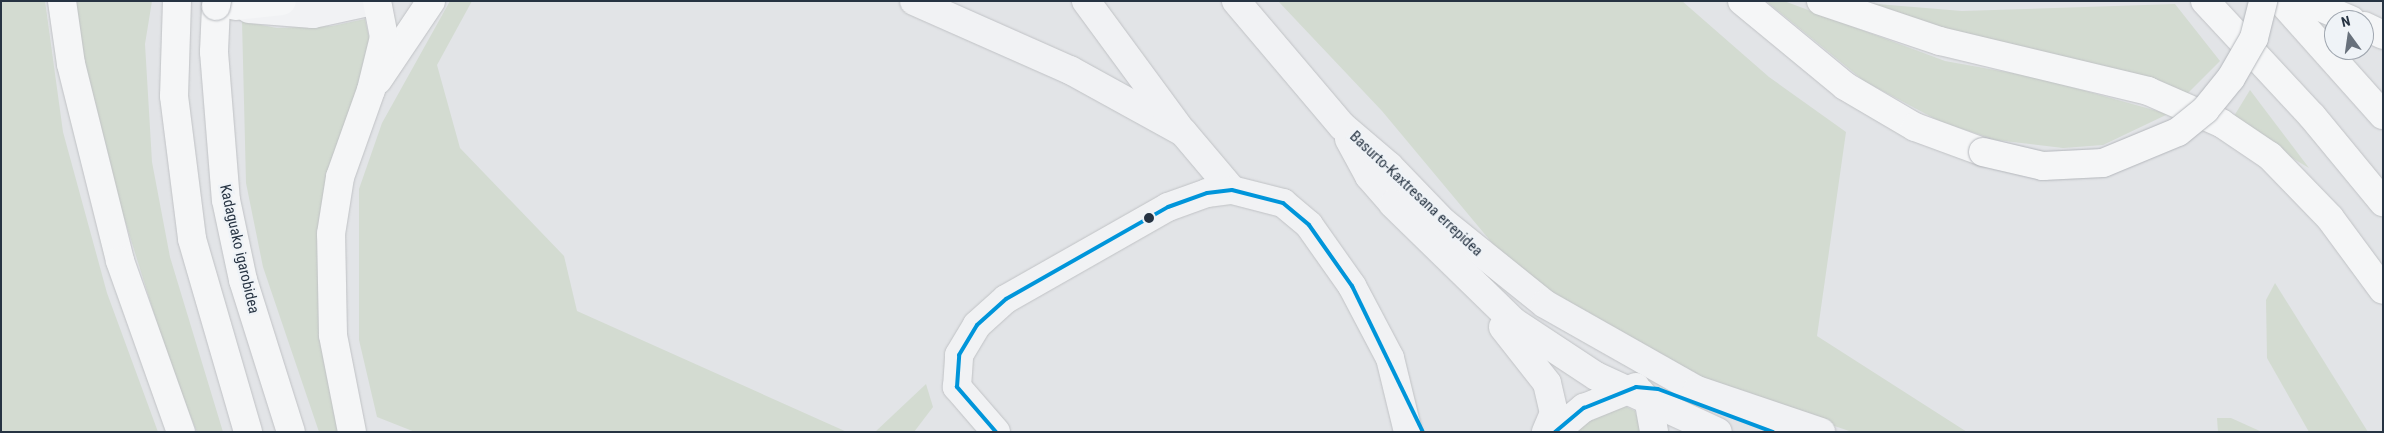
<!DOCTYPE html>
<html>
<head>
<meta charset="utf-8">
<style>
	body { margin:0 }
	#map { position:relative; width:2384px; height:433px; overflow:hidden; background:#e2e4e7; font-family:"Roboto Condensed",sans-serif }
	div>[style] { position:absolute }
	[style*='--x'] { left:calc(var(--x)*1px); top:calc(var(--y)*1px); width:calc(var(--w)*1px); rotate:calc(var(--a)*1deg) }
	.green>* { inset:0; background:#d3dbd1 }
	.roads { filter:drop-shadow(0 0 1px #c0c2c5) drop-shadow(0 0 1px #c0c2c5) }
	.minor>* { height:28px; margin:-14px; padding:0 14px; transform-origin:14px; border-radius:14px; background:#f1f2f4 }
	.highway>* { height:28px; margin:-14px; padding:0 14px; transform-origin:14px; border-radius:14px; background:#f5f6f7 }
	.bridges { filter:drop-shadow(0 0 1px #b4b7bc) drop-shadow(0 0 1px #b4b7bc) }
	.highway-bridge>* { height:28px; margin:-14px; padding:0 14px; transform-origin:14px; border-radius:14px; background:#f5f6f7 }
	.bus-1>* { height:4px; margin:-2px; padding:0 2px; transform-origin:2px; border-radius:2px; background:#0095da }
	.dots>* { width:14px; height:14px; translate:-50% -50%; box-sizing:border-box; border:2px solid #eff3f7; border-radius:50% }
	span { translate:-50% -50%; white-space:nowrap; text-align:center; line-height:1.15; -webkit-text-stroke:4.5px #eff3f7; paint-order:stroke }
	.street-label { font-size:15px; color:#263342 }
	.frame { position:absolute; inset:0; border:2px solid #263342; pointer-events:none }
	.north { position:absolute; left:2324px; top:10px; width:50px; height:50px; box-sizing:border-box; background:#eff3f7; border:1px solid #9fa6af; border-radius:50%; rotate:346deg; font-size:14px; font-weight:700; line-height:20px; text-align:center; color:#263342 }
	.north::after { content:''; display:block; margin:auto; width:18px; height:22px; background:#68717c; clip-path:polygon(50% 0,100% 100%,50% 72%,0 100%) }
</style>
</head>
<body>
<div id="map">
	<div class="green">
		<div style="clip-path:polygon(1px 1px,45px 1px,63px 132px,107px 293px,158px 432px,1px 432px)"></div>
		<div style="clip-path:polygon(73px 1px,152px 1px,145px 44px,152px 162px,170px 257px,223px 432px,197px 432px,172px 371px,101px 144px)"></div>
		<div style="clip-path:polygon(450px 1px,472px 1px,437px 65px,460px 148px,564px 256px,577px 311px,847px 432px,415px 432px,377px 417px,359px 340px,359px 189px,382px 123px)"></div>
		<div style="clip-path:polygon(1278px 1px,1682px 1px,1769px 77px,1846px 132px,1817px 336px,1967px 432px,1852px 432px,1693px 377px,1573px 310px,1513px 268px,1382px 111px)"></div>
		<div style="clip-path:polygon(1766px 1px,1784px 1px,1945px 61px,2039px 78px,2168px 114px,2103px 145px,2063px 148px,1996px 140px,1941px 122px,1864px 81px)"></div>
		<div style="clip-path:polygon(1853px 2px,1962px 11px,2175px 4px,2220px 61px,2184px 97px,2134px 73px,1965px 35px)"></div>
		<div style="clip-path:polygon(365px 19px,370px 42px,323px 306px,338px 432px,319px 432px,263px 267px,246px 183px,242px 21px,277px 28px,332px 26px)"></div>
		<div style="clip-path:polygon(2250px 90px,2309px 168px,2231px 121px)"></div>
		<div style="clip-path:polygon(2275px 283px,2368px 432px,2309px 432px,2267px 358px,2266px 300px)"></div>
		<div style="clip-path:polygon(926px 384px,933px 407px,914px 432px,875px 432px)"></div>
		<div style="clip-path:polygon(1625px 406px,1635px 411px,1642px 432px,1578px 432px,1583px 424px)"></div>
		<div style="clip-path:polygon(2217px 418px,2231px 418px,2262px 432px,2218px 432px)"></div>
	</div>
	<div class="roads">
		<div class="minor">
			<div style="--x:914;--y:1;--w:171;--a:23.9"></div>
			<div style="--x:1070;--y:70;--w:129;--a:28.8"></div>
			<div style="--x:1183;--y:132;--w:76;--a:49.8"></div>
			<div style="--x:1086;--y:1;--w:159;--a:53.7"></div>
			<div style="--x:1236;--y:1;--w:164;--a:49.7"></div>
			<div style="--x:1342;--y:126;--w:62;--a:40.4"></div>
			<div style="--x:1389;--y:166;--w:78;--a:46"></div>
			<div style="--x:1443;--y:222;--w:131;--a:38.8"></div>
			<div style="--x:1545;--y:304;--w:175;--a:29.5"></div>
			<div style="--x:1697;--y:390;--w:131;--a:18.7"></div>
			<div style="--x:249;--y:9;--w:64;--a:4.5"></div>
			<div style="--x:313;--y:14;--w:61;--a:-12.2"></div>
			<div style="--x:1349;--y:139;--w:42;--a:61.6"></div>
			<div style="--x:1369;--y:176;--w:37;--a:49"></div>
			<div style="--x:1393;--y:204;--w:169;--a:44.3"></div>
			<div style="--x:1514;--y:322;--w:98;--a:33.4"></div>
			<div style="--x:1596;--y:376;--w:134;--a:24.7"></div>
			<div style="--x:1503;--y:327;--w:71;--a:51.8"></div>
			<div style="--x:1547;--y:383;--w:31;--a:77"></div>
			<div style="--x:1554;--y:413;--w:21;--a:113"></div>
			<div style="--x:1641;--y:393;--w:13;--a:51"></div>
			<div style="--x:1649;--y:403;--w:29;--a:80"></div>
			<div style="--x:996;--y:432;--w:60;--a:-130.9"></div>
			<div style="--x:957;--y:387;--w:32;--a:-86"></div>
			<div style="--x:959;--y:355;--w:35;--a:-59"></div>
			<div style="--x:977;--y:325;--w:39;--a:-42"></div>
			<div style="--x:1006;--y:299;--w:186;--a:-29.6"></div>
			<div style="--x:1168;--y:207;--w:41;--a:-19.7"></div>
			<div style="--x:1207;--y:193;--w:25;--a:-7"></div>
			<div style="--x:1232;--y:190;--w:53;--a:14.3"></div>
			<div style="--x:1283;--y:203;--w:34;--a:40"></div>
			<div style="--x:1309;--y:225;--w:75;--a:54.8"></div>
			<div style="--x:1352;--y:286;--w:81;--a:62.2"></div>
			<div style="--x:1390;--y:358;--w:76;--a:76.3"></div>
			<div style="--x:1555;--y:432;--w:38;--a:-40"></div>
			<div style="--x:1584;--y:408;--w:56;--a:-22"></div>
		</div>
		<div class="highway">
			<div style="--x:62;--y:1;--w:64;--a:81.9"></div>
			<div style="--x:71;--y:64;--w:203;--a:76"></div>
			<div style="--x:120;--y:261;--w:182;--a:70.4"></div>
			<div style="--x:177;--y:1;--w:95;--a:91.8"></div>
			<div style="--x:174;--y:96;--w:144;--a:82.8"></div>
			<div style="--x:192;--y:239;--w:201;--a:73.8"></div>
			<div style="--x:1742;--y:1;--w:134;--a:39.5"></div>
			<div style="--x:1845;--y:86;--w:81;--a:30.4"></div>
			<div style="--x:1915;--y:127;--w:72;--a:20.2"></div>
			<div style="--x:1821;--y:1;--w:126;--a:18.6"></div>
			<div style="--x:1940;--y:41;--w:214;--a:13.5"></div>
			<div style="--x:2148;--y:91;--w:80;--a:23.7"></div>
			<div style="--x:2221;--y:123;--w:59;--a:34"></div>
			<div style="--x:2270;--y:156;--w:86;--a:45.9"></div>
			<div style="--x:2330;--y:218;--w:89;--a:53.6"></div>
			<div style="--x:2205;--y:1;--w:157;--a:47.1"></div>
			<div style="--x:2312;--y:116;--w:112;--a:50.5"></div>
			<div style="--x:2281;--y:1;--w:153;--a:48.2"></div>
			<div style="--x:2306;--y:1;--w:49;--a:22.9"></div>
			<div style="--x:216;--y:6;--w:46;--a:92.5"></div>
			<div style="--x:214;--y:52;--w:148;--a:85.4"></div>
			<div style="--x:226;--y:200;--w:82;--a:78"></div>
			<div style="--x:243;--y:280;--w:159;--a:72.5"></div>
			<div style="--x:235;--y:6;--w:47;--a:-6.1"></div>
			<div style="--x:2364;--y:26;--w:21;--a:25"></div>
			<div style="--x:378;--y:80;--w:95;--a:-56.1"></div>
			<div style="--x:352;--y:432;--w:99;--a:-101.1"></div>
			<div style="--x:333;--y:335;--w:101;--a:-91.1"></div>
			<div style="--x:331;--y:234;--w:58;--a:-81"></div>
			<div style="--x:340;--y:177;--w:92;--a:-70.4"></div>
			<div style="--x:371;--y:90;--w:55;--a:-76.2"></div>
			<div style="--x:384;--y:37;--w:37;--a:-101"></div>
		</div>
	</div>
	<div class="bridges">
		<div class="highway-bridge">
			<div style="--x:216;--y:6;--w:5;--a:-79"></div>
			<div style="--x:1983;--y:152;--w:62;--a:13.1"></div>
			<div style="--x:2043;--y:166;--w:60;--a:-2.9"></div>
			<div style="--x:2103;--y:163;--w:81;--a:-22.5"></div>
			<div style="--x:2178;--y:132;--w:35;--a:-39"></div>
			<div style="--x:2205;--y:110;--w:41;--a:-50.9"></div>
			<div style="--x:2231;--y:78;--w:46;--a:-60.1"></div>
			<div style="--x:2254;--y:38;--w:38;--a:-76"></div>
		</div>
	</div>
	<div class="bus-1">
		<div style="--x:996;--y:432;--w:60;--a:-130.9"></div>
		<div style="--x:957;--y:387;--w:32;--a:-86"></div>
		<div style="--x:959;--y:355;--w:35;--a:-59"></div>
		<div style="--x:977;--y:325;--w:39;--a:-42"></div>
		<div style="--x:1006;--y:299;--w:186;--a:-29.6"></div>
		<div style="--x:1168;--y:207;--w:41;--a:-19.7"></div>
		<div style="--x:1207;--y:193;--w:25;--a:-7"></div>
		<div style="--x:1232;--y:190;--w:53;--a:14.3"></div>
		<div style="--x:1283;--y:203;--w:34;--a:40"></div>
		<div style="--x:1309;--y:225;--w:75;--a:54.8"></div>
		<div style="--x:1352;--y:286;--w:162;--a:64.1"></div>
		<div style="--x:1555;--y:432;--w:38;--a:-40"></div>
		<div style="--x:1584;--y:408;--w:56;--a:-22"></div>
		<div style="--x:1636;--y:387;--w:22;--a:5"></div>
		<div style="--x:1658;--y:389;--w:123;--a:20.5"></div>
	</div>
	<div class="dots">
		<div style="left:1149px;top:218px;background:#263342"></div>
	</div>
	<div class="street-label">
		<span style="left:1416px;top:194px;rotate:43deg">Basurto-Kaxtresana errepidea</span>
		<span style="left:239px;top:249px;rotate:77deg">Kadaguako igarobidea</span>
	</div>
	<div class="frame"></div>
	<div class="north">N</div>
</div>
</body>
</html>
